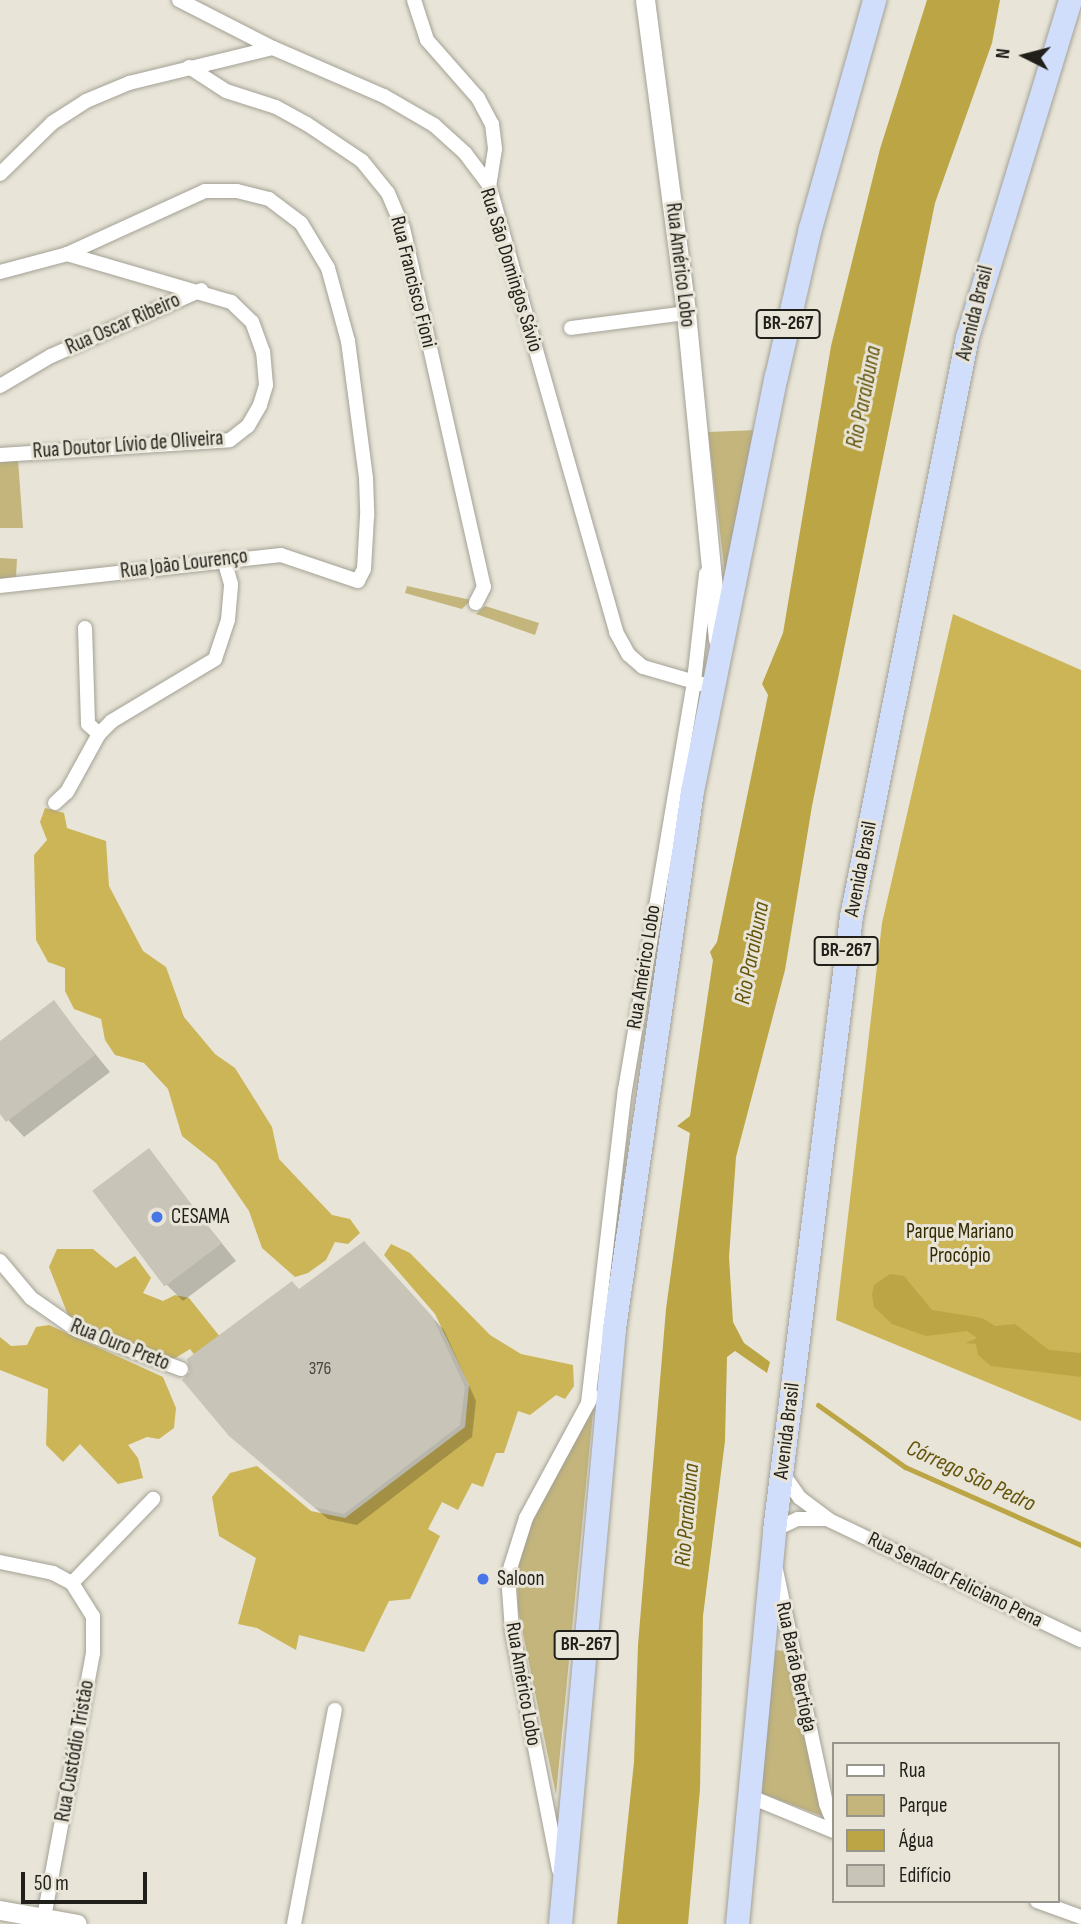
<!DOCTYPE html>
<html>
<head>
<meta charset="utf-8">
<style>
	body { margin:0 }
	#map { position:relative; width:1081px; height:1924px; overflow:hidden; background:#e8e5d8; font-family:"Sofia Sans Condensed",sans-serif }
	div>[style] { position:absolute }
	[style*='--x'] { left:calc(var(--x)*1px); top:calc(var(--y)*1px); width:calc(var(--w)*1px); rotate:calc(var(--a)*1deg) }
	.green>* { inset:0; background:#c3b57b; transform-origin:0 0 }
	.forest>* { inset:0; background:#ccb557 }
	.water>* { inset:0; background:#bca545 }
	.shadow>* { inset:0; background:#0003 }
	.stream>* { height:5px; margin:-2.5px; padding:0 2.5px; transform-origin:2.5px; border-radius:2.5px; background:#bca545 }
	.building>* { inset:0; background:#c8c5b8; transform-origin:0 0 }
	.roads { filter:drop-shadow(0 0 2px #a4a195) drop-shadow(0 0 2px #a4a195) }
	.minor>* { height:14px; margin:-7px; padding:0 7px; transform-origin:7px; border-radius:7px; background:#fff }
	.secondary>* { height:19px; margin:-9.5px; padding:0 9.5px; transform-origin:9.5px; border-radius:9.5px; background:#fff }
	.trunk>* { height:23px; margin:-11.5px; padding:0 11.5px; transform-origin:11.5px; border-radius:11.5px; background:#d0defc }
	.dots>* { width:19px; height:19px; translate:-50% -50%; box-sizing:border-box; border:4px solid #e8e5d8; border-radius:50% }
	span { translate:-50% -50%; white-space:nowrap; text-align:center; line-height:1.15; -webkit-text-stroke:6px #e8e5d8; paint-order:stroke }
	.number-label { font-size:18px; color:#4a4842 }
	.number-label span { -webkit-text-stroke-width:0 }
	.shield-label span { padding:2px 5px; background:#e8e5d8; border:2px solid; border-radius:5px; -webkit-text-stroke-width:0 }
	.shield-label { font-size:19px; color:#201f1a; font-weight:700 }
	.street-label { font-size:21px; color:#201f1a }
	.poi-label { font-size:21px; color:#201f1a }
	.left { translate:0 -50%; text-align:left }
	.park-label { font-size:21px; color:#352b01 }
	.water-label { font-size:23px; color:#65550a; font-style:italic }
	.legend { position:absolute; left:832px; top:1742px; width:228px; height:161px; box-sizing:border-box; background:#e8e5d8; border:2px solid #98968c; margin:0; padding:9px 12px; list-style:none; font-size:21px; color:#201f1a }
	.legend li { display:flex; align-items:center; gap:14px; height:35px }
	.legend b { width:35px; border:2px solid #98968c }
	.north { position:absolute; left:990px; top:21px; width:70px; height:70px; -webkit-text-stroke:5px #e8e5d8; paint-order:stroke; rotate:276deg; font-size:19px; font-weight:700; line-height:28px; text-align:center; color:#201f1a }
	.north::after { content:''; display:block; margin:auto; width:24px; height:32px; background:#201f1a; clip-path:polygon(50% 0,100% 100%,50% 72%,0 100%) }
	.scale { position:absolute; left:21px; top:1872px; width:126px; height:32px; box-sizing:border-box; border:4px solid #201f1a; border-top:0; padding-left:9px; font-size:21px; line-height:24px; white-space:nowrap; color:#201f1a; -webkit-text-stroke:5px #e8e5d8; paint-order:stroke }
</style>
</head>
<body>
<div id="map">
	<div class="green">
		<div style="clip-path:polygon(757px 430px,726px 582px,708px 432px)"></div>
		<div style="clip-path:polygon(18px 460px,23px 528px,0 528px,0 461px)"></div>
		<div style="left:0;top:558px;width:17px;height:21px;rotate:3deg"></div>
		<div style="clip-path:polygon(407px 586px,471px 600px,462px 609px,405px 593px)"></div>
		<div style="clip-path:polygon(485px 606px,539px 623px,535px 635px,476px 614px)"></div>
		<div style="clip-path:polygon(594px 1402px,556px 1795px,518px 1609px,517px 1569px,528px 1528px)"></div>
		<div style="clip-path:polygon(774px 1650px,787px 1651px,822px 1816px,761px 1793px)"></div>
	</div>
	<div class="forest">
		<div style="clip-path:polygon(953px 614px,1081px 670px,1081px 1421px,836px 1320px,882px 923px)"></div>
		<div style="clip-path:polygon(45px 808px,64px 813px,67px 828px,106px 841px,109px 886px,143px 951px,166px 967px,184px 1017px,215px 1054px,235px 1068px,272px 1127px,279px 1159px,332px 1215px,350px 1219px,360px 1233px,348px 1244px,335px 1242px,326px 1260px,308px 1273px,295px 1277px,262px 1248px,249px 1211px,216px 1163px,182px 1136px,168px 1089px,144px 1063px,115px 1055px,105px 1040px,101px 1019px,74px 1009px,65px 991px,65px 968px,48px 962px,36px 940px,34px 855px,47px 840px,40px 822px)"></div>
		<div style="clip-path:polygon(391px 1244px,410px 1253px,490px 1335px,521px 1354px,573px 1365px,574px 1386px,565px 1399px,556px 1395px,530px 1415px,518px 1411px,504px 1453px,496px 1453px,483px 1487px,472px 1483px,458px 1510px,442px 1502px,428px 1529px,440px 1536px,410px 1599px,389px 1601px,364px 1652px,299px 1635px,296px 1650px,257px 1628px,238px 1624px,256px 1558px,219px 1536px,212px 1497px,230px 1473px,257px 1466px,311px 1511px,345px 1518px,465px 1427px,469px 1385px,435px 1314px,384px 1255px)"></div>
		<div style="clip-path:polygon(57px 1249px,93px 1249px,116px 1268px,135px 1256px,151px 1278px,143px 1293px,163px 1301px,175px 1295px,189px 1298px,229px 1348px,202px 1365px,190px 1349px,172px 1360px,70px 1320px,49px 1267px)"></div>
		<div style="clip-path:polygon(49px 1325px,163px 1377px,176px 1408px,174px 1428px,159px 1439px,147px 1437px,128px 1445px,138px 1458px,143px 1478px,118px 1484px,80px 1444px,63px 1462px,46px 1445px,48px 1389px,0 1370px,0 1337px,11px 1346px,27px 1345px,36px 1327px)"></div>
	</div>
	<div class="water">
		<div style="clip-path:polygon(927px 0,1000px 0,992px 43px,935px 203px,812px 806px,785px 970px,736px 1157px,729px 1257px,733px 1322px,744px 1343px,770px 1362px,767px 1373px,735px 1351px,727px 1357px,725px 1441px,703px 1616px,700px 1789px,688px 1924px,617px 1924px,634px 1762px,638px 1645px,666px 1309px,690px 1133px,677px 1126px,690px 1116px,713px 960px,710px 952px,717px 942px,768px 695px,762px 684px,783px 633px,831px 346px,880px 149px)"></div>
		<div style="clip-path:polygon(890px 1274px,904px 1276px,932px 1310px,982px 1318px,995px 1326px,1015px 1324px,1049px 1350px,1081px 1353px,1081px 1377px,991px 1366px,978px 1355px,976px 1344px,965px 1343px,977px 1338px,967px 1331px,926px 1336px,892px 1324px,874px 1307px,872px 1295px,874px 1285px)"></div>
	</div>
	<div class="shadow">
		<div style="clip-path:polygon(54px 1003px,110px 1072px,24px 1137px,0 1111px,0 1043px)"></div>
		<div style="clip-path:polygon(148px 1151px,236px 1261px,183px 1301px,167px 1285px)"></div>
		<div style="clip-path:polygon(376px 1256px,444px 1330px,476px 1401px,472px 1437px,357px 1525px,328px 1519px,244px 1448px,299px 1291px)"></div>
	</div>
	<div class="stream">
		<div style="--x:818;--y:1405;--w:107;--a:35.5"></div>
		<div style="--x:905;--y:1467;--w:193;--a:23.9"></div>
	</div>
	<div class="building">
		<div style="clip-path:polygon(54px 1000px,95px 1055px,6px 1122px,0 1114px,0 1041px)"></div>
		<div style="left:149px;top:1148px;width:120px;height:71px;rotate:53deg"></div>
		<div style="clip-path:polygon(364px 1241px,432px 1316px,465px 1387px,460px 1425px,344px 1514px,314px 1507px,229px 1436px,182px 1380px,190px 1372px,187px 1359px,292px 1281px,299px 1289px)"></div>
	</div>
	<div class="roads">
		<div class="minor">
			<div style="--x:179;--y:0;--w:106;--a:27.1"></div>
			<div style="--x:414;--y:0;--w:42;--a:72"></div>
			<div style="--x:427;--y:40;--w:77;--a:48.7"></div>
			<div style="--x:478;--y:98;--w:30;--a:62"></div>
			<div style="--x:492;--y:124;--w:25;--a:83"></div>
			<div style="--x:495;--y:149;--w:36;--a:99"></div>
			<div style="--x:189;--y:67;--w:44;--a:33"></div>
			<div style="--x:226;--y:91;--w:52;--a:17.7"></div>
			<div style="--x:276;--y:107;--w:35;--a:29"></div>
			<div style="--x:307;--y:124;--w:66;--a:33.9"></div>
			<div style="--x:362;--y:161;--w:41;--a:50.9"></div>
			<div style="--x:388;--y:193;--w:38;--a:67"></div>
			<div style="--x:403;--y:228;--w:368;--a:77.3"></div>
			<div style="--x:484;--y:587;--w:18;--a:117"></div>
			<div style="--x:0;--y:174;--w:73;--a:-44.4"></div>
			<div style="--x:52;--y:123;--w:40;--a:-32.9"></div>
			<div style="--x:86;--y:101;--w:47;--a:-22.7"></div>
			<div style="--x:129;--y:83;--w:148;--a:-13.7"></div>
			<div style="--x:273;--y:48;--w:121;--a:23.4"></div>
			<div style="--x:384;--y:96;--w:58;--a:30.1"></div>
			<div style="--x:434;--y:125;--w:42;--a:42.1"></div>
			<div style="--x:465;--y:153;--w:40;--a:53"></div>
			<div style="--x:489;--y:185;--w:465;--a:74.1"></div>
			<div style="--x:616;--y:632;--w:26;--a:61"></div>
			<div style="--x:629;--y:655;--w:18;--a:41"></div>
			<div style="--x:643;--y:667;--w:72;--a:16.2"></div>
			<div style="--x:0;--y:272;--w:69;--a:-15"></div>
			<div style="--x:67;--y:254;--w:152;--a:-24.5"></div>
			<div style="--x:205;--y:191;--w:32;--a:0"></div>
			<div style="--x:237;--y:191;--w:33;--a:14"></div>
			<div style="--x:269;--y:199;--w:40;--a:37"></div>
			<div style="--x:301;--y:223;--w:52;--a:59"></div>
			<div style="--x:328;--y:268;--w:76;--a:74.7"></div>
			<div style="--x:348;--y:341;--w:138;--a:82.5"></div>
			<div style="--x:366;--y:478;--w:38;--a:88"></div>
			<div style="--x:367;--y:516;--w:53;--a:93.2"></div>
			<div style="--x:364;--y:569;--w:13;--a:117"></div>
			<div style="--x:358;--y:581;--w:81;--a:-161.3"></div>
			<div style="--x:281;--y:555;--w:283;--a:173.7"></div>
			<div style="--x:571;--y:328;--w:116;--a:-7.4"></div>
			<div style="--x:0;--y:386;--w:59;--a:-30.5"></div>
			<div style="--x:51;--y:356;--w:164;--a:-23.7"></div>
			<div style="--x:0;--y:455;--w:230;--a:-3.7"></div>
			<div style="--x:230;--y:440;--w:23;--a:-38"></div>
			<div style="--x:248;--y:426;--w:24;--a:-60"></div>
			<div style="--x:260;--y:405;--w:21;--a:-73"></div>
			<div style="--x:266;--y:385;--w:33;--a:-95"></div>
			<div style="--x:263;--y:352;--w:32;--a:-110"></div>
			<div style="--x:252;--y:322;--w:29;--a:-136"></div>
			<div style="--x:231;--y:302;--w:171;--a:-163.7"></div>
			<div style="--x:85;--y:628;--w:96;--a:88.2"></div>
			<div style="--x:88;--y:724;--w:15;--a:42"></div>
			<div style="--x:55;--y:803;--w:16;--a:-43"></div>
			<div style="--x:67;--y:792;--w:66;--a:-61.1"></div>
			<div style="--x:99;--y:734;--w:18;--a:-45"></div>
			<div style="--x:112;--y:721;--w:120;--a:-31"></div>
			<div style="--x:215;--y:659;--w:41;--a:-71.6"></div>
			<div style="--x:228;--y:620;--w:36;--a:-85"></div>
			<div style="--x:231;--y:584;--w:26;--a:-106"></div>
			<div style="--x:0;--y:1261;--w:48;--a:50"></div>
			<div style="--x:31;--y:1298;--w:56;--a:34.8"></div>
			<div style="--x:77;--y:1330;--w:111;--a:20.6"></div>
			<div style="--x:588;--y:1403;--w:315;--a:-83.3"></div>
			<div style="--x:625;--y:1090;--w:415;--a:-80.4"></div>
			<div style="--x:694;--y:681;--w:108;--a:-83.6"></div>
			<div style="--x:783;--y:1474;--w:29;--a:55"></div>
			<div style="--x:800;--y:1498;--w:36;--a:37"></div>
			<div style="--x:829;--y:1520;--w:279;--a:25.5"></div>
			<div style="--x:774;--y:1530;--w:26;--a:-25"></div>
			<div style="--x:798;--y:1519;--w:28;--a:0"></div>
			<div style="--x:0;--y:1562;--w:54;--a:11.7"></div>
			<div style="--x:53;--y:1573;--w:21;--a:28"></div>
			<div style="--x:72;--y:1583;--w:39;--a:58"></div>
			<div style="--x:93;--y:1616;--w:37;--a:90"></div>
			<div style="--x:93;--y:1653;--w:276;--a:100.5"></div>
			<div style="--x:776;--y:1570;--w:239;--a:77.9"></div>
			<div style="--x:826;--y:1804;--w:22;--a:68"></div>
			<div style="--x:72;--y:1583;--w:117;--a:-46"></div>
			<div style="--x:751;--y:1797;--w:90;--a:22.3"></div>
			<div style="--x:559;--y:1870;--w:245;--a:-101.1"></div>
			<div style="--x:512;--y:1630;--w:55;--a:-94.2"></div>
			<div style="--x:508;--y:1575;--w:60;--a:-72.5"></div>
			<div style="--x:526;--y:1518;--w:139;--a:-61.6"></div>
			<div style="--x:1037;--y:1901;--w:47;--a:20"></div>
			<div style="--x:294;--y:1924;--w:218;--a:-79.2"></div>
		</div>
		<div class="secondary">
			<div style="--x:645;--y:0;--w:316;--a:82.5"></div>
			<div style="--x:686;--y:313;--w:328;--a:84.4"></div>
			<div style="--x:0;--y:1910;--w:78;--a:10.3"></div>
		</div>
		<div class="trunk">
			<div style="--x:560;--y:1924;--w:598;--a:-84.82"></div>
			<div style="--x:614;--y:1328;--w:543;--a:-81.74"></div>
			<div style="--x:692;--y:791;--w:423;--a:-78.6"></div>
			<div style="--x:776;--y:376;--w:152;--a:-77.1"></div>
			<div style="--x:810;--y:228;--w:237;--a:-74.3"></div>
			<div style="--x:737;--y:1924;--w:396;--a:-84.6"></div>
			<div style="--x:774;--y:1530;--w:619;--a:-82.85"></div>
			<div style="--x:851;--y:916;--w:591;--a:-78.67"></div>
			<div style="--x:967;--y:337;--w:352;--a:-73"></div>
		</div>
	</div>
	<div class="dots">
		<div style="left:157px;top:1217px;background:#4676e8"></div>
		<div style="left:483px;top:1579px;background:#4676e8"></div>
	</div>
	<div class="number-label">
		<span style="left:320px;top:1369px">376</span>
	</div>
	<div class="shield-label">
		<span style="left:788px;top:324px">BR-267</span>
		<span style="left:846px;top:951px">BR-267</span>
		<span style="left:586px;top:1645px">BR-267</span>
	</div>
	<div class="street-label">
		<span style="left:680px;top:265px;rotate:83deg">Rua Américo Lobo</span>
		<span style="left:511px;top:270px;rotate:73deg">Rua São Domingos Sávio</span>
		<span style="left:413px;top:282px;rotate:76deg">Rua Francisco Fioni</span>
		<span style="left:975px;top:313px;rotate:-76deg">Avenida Brasil</span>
		<span style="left:123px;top:324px;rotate:-24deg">Rua Oscar Ribeiro</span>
		<span style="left:128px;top:445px;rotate:-4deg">Rua Doutor Lívio de Oliveira</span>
		<span style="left:184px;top:564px;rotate:-7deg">Rua João Lourenço</span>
		<span style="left:861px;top:869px;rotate:-79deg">Avenida Brasil</span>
		<span style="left:644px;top:967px;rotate:-81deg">Rua Américo Lobo</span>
		<span style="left:120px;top:1345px;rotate:22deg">Rua Ouro Preto</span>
		<span style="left:787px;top:1431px;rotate:-83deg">Avenida Brasil</span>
		<span style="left:955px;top:1580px;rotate:26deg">Rua Senador Feliciano Pena</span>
		<span style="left:796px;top:1667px;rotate:78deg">Rua Barão Bertioga</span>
		<span style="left:523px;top:1684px;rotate:80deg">Rua Américo Lobo</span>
		<span style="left:75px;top:1751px;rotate:-80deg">Rua Custódio Tristão</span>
	</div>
	<div class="poi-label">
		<span class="left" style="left:171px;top:1217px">CESAMA</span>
		<span class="left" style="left:497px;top:1579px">Saloon</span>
	</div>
	<div class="park-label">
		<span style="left:960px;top:1244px">Parque Mariano<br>Procópio</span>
	</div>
	<div class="water-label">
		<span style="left:864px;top:397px;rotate:-79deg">Rio Paraibuna</span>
		<span style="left:752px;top:953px;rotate:-79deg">Rio Paraibuna</span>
		<span style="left:971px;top:1476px;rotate:25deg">Córrego São Pedro</span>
		<span style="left:687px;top:1515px;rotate:-85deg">Rio Paraibuna</span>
	</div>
	<ul class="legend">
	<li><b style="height:9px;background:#fff"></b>Rua</li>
	<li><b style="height:19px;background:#c3b57b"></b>Parque</li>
	<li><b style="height:19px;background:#bca545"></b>Água</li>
	<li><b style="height:19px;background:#c8c5b8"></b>Edifício</li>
	</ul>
	<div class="north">N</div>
	<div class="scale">50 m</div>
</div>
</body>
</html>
